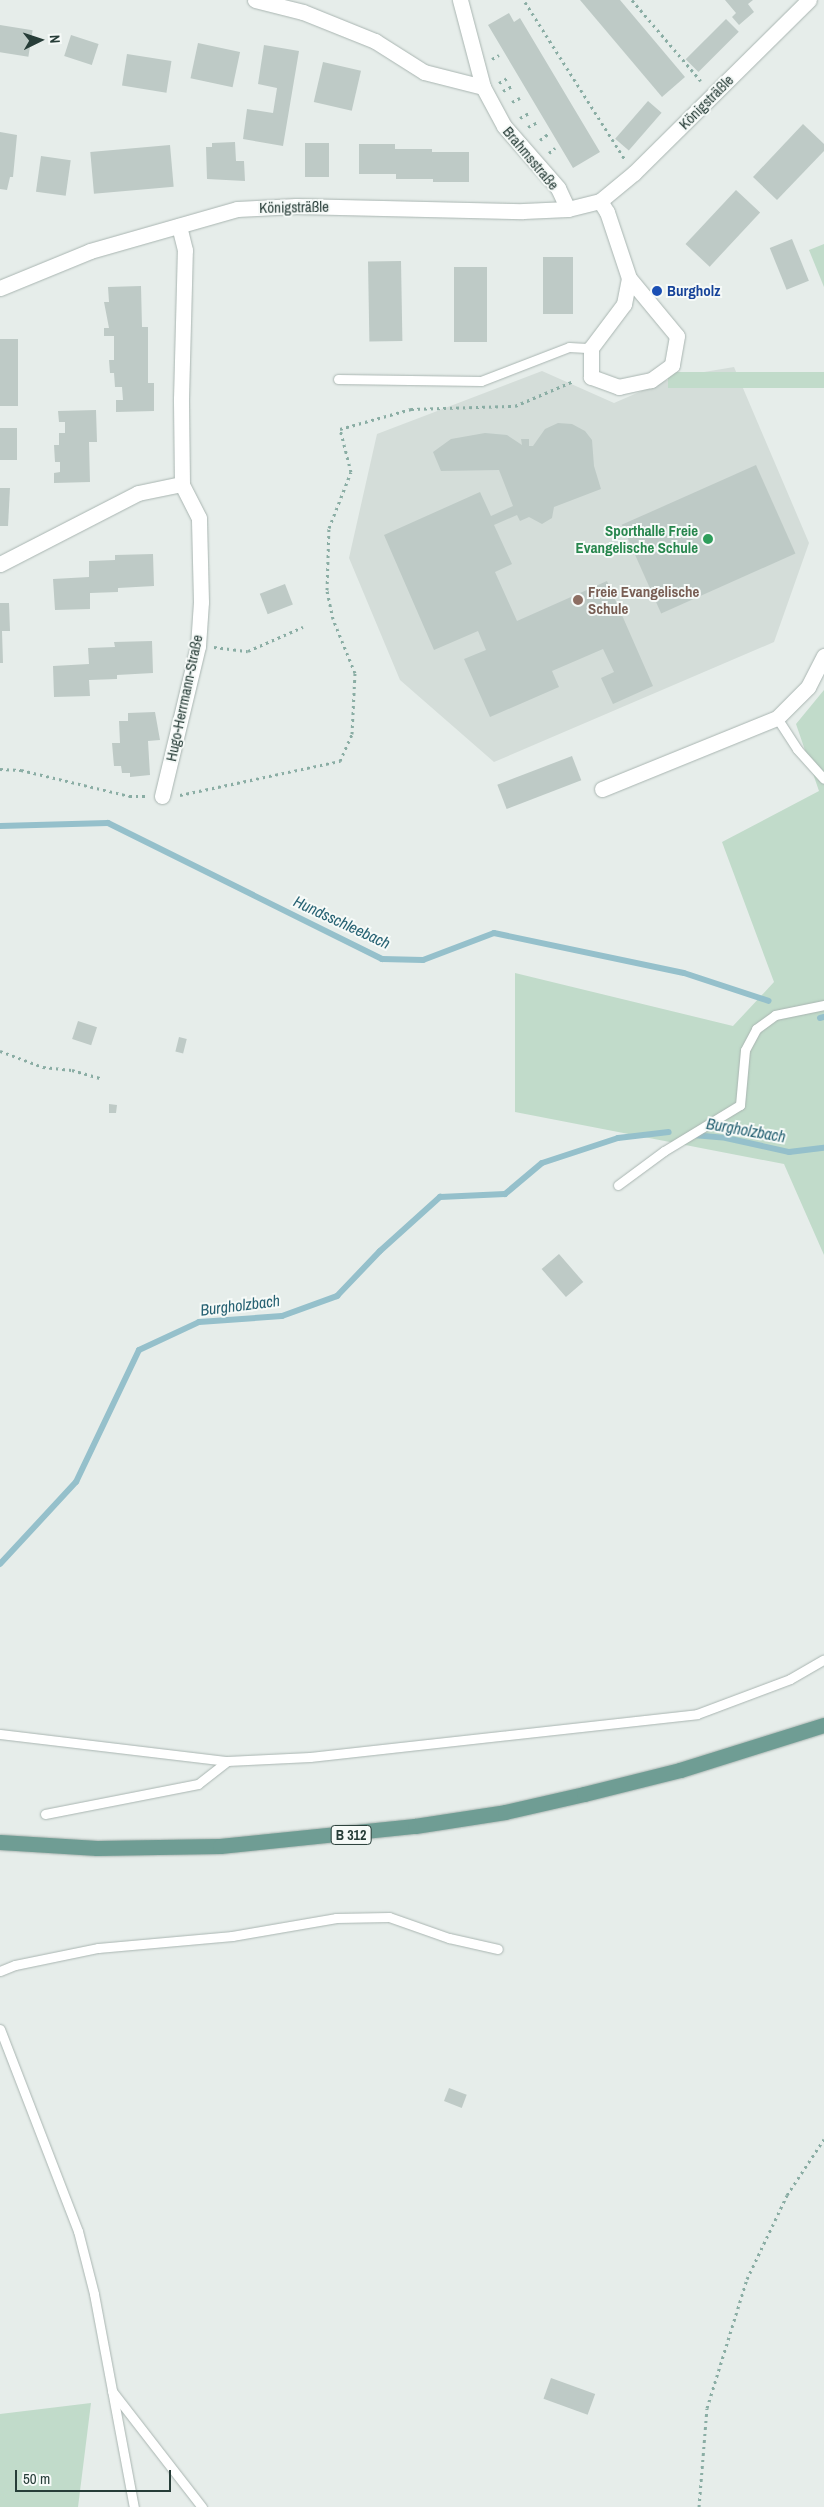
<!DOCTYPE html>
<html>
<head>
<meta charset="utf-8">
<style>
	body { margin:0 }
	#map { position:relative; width:824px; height:2507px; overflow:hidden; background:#e6edea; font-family:"Archivo Narrow",sans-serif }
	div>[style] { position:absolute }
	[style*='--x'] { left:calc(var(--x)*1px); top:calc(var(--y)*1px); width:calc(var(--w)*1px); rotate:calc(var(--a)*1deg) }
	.built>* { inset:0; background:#d4ddd9 }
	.green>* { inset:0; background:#c1dbca; transform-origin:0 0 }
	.stream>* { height:6px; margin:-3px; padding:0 3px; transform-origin:3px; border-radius:3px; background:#95c0cb }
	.building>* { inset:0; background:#becac6; transform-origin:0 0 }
	.path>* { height:3px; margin-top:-1.5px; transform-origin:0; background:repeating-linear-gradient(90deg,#8aada4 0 2.5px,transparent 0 6.5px) }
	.roads { filter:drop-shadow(0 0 1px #a9b5b1) drop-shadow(0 0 1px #a9b5b1) }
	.lane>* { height:9px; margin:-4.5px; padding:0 4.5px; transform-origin:4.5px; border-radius:4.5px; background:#fff }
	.street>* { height:15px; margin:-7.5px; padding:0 7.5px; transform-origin:7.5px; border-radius:7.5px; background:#fff }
	.primary>* { height:15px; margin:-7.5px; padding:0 7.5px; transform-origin:7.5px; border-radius:7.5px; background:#6f9d94 }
	.dots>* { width:14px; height:14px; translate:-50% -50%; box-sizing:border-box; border:2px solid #f6faf8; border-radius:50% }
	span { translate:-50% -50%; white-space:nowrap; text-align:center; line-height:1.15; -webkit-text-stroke:4px #f6faf8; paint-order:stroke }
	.shield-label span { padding:1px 4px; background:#f6faf8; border:1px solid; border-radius:4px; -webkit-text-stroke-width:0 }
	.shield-label { font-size:14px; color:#273d38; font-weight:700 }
	.street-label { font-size:15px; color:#273d38 }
	.transit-label { font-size:15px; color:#164399; font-weight:700 }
	.left { translate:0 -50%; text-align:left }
	.leisure-label { font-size:15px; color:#27864d; font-weight:700 }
	.right { translate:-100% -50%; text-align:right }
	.education-label { font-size:15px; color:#785e54; font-weight:700 }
	.water-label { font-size:16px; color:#276273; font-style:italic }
	.north { position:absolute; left:15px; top:15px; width:50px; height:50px; -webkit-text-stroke:4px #f6faf8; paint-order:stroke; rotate:86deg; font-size:14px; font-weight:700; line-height:20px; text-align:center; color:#273d38 }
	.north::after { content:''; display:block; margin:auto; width:18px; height:22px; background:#273d38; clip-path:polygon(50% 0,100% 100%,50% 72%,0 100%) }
	.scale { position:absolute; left:15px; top:2470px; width:156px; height:22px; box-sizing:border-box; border:2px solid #273d38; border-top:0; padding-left:6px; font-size:15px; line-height:18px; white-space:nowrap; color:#273d38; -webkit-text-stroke:4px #f6faf8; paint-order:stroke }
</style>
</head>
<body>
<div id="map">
	<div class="built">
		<div style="clip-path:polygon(734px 367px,809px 543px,774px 642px,494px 762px,400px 680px,349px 558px,377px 434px,542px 371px,614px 403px,674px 377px)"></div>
	</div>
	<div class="green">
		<div style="clip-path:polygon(824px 244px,824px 287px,809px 250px)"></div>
		<div style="left:824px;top:372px;width:16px;height:156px;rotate:90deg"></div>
		<div style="clip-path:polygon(824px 690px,824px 1255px,784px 1164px,515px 1112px,515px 973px,733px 1026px,774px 982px,722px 842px,819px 791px,796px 724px)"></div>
		<div style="clip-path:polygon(91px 2403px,78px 2507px,0 2507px,0 2414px)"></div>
	</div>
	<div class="stream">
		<div style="--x:0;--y:826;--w:108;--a:-1.6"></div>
		<div style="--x:108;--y:823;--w:306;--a:26.4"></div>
		<div style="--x:382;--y:959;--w:41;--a:1.4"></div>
		<div style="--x:423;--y:960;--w:76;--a:-20.8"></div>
		<div style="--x:494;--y:933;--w:194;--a:11.9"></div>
		<div style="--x:684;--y:973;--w:89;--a:18.2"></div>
		<div style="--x:820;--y:1018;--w:4;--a:-14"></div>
		<div style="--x:693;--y:1135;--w:33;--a:5"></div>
		<div style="--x:726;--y:1138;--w:65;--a:12.5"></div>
		<div style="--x:789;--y:1152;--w:35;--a:-7"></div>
		<div style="--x:0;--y:1564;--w:112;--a:-47.2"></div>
		<div style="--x:76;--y:1482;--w:146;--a:-64.5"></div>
		<div style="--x:139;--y:1350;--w:66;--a:-25"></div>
		<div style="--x:199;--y:1322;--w:83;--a:-4.1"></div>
		<div style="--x:282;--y:1316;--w:59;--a:-20"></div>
		<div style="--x:337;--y:1296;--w:62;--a:-46.3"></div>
		<div style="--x:380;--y:1251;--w:81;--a:-42"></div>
		<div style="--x:440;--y:1197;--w:65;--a:-2.6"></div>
		<div style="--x:505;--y:1194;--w:48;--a:-40"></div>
		<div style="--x:542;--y:1163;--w:80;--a:-18.2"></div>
		<div style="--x:618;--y:1138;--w:51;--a:-6.7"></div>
	</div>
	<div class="building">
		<div style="clip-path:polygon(580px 0,620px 0,685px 77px,662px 97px)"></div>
		<div style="clip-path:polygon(725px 0,753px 0,748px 4px,754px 12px,739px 25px,732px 17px,736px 13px)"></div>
		<div style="clip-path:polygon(509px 13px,514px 22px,520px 18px,600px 152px,573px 168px,488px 25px)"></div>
		<div style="left:726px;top:19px;width:18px;height:57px;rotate:45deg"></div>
		<div style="left:0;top:25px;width:33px;height:27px;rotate:9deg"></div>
		<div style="left:71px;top:35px;width:29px;height:22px;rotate:18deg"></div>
		<div style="left:198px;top:43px;width:43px;height:36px;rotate:12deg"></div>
		<div style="clip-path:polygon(264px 45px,299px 51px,283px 146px,243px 139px,247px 109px,273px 113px,277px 88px,258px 84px)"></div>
		<div style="left:127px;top:54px;width:45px;height:32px;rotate:9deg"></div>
		<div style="left:323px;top:62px;width:39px;height:41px;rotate:13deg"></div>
		<div style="left:648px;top:101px;width:18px;height:50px;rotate:41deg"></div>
		<div style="clip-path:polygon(803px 124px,824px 144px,824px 151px,777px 200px,753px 177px)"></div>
		<div style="clip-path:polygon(0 132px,17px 135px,13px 177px,10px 177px,7px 190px,0 189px)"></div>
		<div style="clip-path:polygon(235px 142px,236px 161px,244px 161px,245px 181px,207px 179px,206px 147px,212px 147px,212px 143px)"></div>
		<div style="left:305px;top:143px;width:24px;height:34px"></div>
		<div style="clip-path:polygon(359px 144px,395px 144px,395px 149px,432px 149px,432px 152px,469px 152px,469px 182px,433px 182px,433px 179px,396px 179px,396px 174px,359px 174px)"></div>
		<div style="left:170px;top:145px;width:42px;height:80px;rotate:85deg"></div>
		<div style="left:41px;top:156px;width:30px;height:36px;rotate:8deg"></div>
		<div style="left:736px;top:190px;width:33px;height:74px;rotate:43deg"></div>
		<div style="left:792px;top:239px;width:45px;height:24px;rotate:68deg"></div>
		<div style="left:543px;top:257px;width:30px;height:57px"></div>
		<div style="left:401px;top:261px;width:80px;height:33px;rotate:89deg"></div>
		<div style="left:454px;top:267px;width:33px;height:75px"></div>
		<div style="clip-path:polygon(141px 286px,142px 327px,148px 327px,148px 383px,154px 383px,154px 411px,116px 412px,116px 400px,123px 400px,122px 387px,115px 387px,114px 373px,110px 373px,109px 360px,114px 360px,114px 336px,104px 336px,104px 328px,109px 328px,104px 302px,109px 302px,108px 287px)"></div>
		<div style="left:0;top:339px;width:18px;height:67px"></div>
		<div style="clip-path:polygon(96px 410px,97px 442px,89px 442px,90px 482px,54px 483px,54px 473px,60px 472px,60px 462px,55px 462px,54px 445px,59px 445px,59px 433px,65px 433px,65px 422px,59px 422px,58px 411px)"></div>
		<div style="clip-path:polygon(558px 423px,572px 424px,585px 431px,592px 440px,594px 466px,601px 489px,554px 507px,552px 518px,542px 524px,529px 517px,520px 521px,517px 515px,494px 525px,512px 564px,495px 572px,517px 621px,607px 581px,653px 686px,613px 704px,601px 678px,614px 672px,603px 649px,552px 671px,559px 687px,490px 717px,464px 659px,486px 650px,478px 631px,434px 650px,384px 535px,480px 492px,491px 516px,513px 506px,499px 470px,441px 471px,433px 452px,451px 439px,485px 433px,507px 435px,522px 445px,521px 439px,529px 439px,529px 446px,533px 446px,545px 429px)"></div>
		<div style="left:0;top:428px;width:17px;height:32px"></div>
		<div style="left:756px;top:465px;width:97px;height:147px;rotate:66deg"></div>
		<div style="clip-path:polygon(0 488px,10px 488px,8px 526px,0 526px)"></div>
		<div style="clip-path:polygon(153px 554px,154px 586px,118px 588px,118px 592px,90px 593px,90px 609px,55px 610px,53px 579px,89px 577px,89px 561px,115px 560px,115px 555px)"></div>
		<div style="left:285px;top:584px;width:22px;height:27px;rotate:69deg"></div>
		<div style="clip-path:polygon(0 603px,9px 603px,10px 631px,2px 631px,3px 663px,0 663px)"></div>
		<div style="clip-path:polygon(152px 641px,153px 673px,117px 675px,117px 679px,89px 680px,90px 696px,54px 697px,53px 666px,89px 664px,88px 648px,115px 647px,114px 642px)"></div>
		<div style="clip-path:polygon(155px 712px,160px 740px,148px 741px,150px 775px,130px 777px,130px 773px,122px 773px,121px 766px,114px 766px,112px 743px,120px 743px,119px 721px,128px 721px,128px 713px)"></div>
		<div style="left:572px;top:756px;width:26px;height:80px;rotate:69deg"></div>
		<div style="left:78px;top:1021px;width:20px;height:19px;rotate:18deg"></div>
		<div style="left:179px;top:1037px;width:8px;height:15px;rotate:14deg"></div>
		<div style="clip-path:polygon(109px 1104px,117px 1105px,116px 1113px,109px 1113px)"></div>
		<div style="left:559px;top:1254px;width:37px;height:23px;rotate:49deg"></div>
		<div style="left:449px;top:2088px;width:19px;height:14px;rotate:21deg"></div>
		<div style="left:551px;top:2378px;width:47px;height:22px;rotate:20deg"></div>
	</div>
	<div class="path">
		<div style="--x:632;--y:0;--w:106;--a:49.6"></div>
		<div style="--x:525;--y:2;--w:185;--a:57.6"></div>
		<div style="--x:492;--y:59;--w:8;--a:-30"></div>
		<div style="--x:499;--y:83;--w:12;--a:-31"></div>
		<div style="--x:503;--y:91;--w:10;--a:-29"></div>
		<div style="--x:512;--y:102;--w:9;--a:-27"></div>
		<div style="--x:520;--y:118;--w:10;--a:-29"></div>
		<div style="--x:528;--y:127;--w:11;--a:-27"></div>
		<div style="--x:540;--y:140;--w:10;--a:-37"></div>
		<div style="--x:549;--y:153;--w:8;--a:-40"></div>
		<div style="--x:214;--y:647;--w:34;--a:7"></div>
		<div style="--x:248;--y:651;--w:60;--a:-23.6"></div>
		<div style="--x:0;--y:769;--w:21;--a:3"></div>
		<div style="--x:21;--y:770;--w:111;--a:13.5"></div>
		<div style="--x:129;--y:796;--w:17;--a:0"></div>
		<div style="--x:180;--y:795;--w:164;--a:-12"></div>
		<div style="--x:340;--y:761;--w:30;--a:-66"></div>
		<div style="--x:352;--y:734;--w:61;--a:-87.2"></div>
		<div style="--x:355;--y:673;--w:58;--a:-112.2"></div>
		<div style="--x:333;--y:619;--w:30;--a:-102"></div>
		<div style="--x:327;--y:590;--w:62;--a:-88.2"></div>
		<div style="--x:329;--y:528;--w:60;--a:-68.6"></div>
		<div style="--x:351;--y:472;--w:44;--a:-104.3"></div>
		<div style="--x:340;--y:429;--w:74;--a:-15.7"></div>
		<div style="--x:411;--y:409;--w:104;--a:-1.7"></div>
		<div style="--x:515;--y:406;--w:64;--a:-23"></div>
		<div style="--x:0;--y:1051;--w:46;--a:20.4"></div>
		<div style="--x:43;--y:1067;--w:29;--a:6"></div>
		<div style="--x:72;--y:1070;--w:29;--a:16"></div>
		<div style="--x:699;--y:2507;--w:99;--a:-85.4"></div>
		<div style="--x:707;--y:2408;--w:135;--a:-72.8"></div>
		<div style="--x:747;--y:2279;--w:93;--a:-64.5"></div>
		<div style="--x:787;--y:2195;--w:67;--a:-56.5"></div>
	</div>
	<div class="roads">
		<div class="lane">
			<div style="--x:338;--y:379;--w:143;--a:0.8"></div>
			<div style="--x:481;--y:381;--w:94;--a:-21.1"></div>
			<div style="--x:569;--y:347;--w:22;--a:3"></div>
			<div style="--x:777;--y:718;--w:37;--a:57"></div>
			<div style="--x:797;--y:749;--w:40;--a:48"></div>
			<div style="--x:618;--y:1185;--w:57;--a:-36.5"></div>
			<div style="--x:664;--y:1151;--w:89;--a:-31.2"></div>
			<div style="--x:740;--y:1105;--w:55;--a:-84.8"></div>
			<div style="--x:745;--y:1050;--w:24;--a:-62"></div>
			<div style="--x:756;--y:1029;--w:24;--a:-36"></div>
			<div style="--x:775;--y:1015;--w:50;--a:-11.5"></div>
			<div style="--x:0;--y:1734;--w:229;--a:6.8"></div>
			<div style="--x:227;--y:1761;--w:83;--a:-2.8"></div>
			<div style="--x:310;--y:1757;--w:389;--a:-6.3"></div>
			<div style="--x:697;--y:1714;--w:99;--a:-20.6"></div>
			<div style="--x:790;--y:1679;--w:39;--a:-30"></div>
			<div style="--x:45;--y:1814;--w:156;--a:-11.1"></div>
			<div style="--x:198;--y:1784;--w:37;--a:-38"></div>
			<div style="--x:0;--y:1971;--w:16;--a:-22"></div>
			<div style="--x:15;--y:1965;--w:85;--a:-11.6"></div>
			<div style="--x:98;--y:1948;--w:135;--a:-5.1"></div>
			<div style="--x:232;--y:1936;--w:106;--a:-9.8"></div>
			<div style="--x:336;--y:1918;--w:53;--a:-1.1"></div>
			<div style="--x:389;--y:1917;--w:64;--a:19.3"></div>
			<div style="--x:449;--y:1938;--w:50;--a:12.7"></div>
			<div style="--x:0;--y:2029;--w:217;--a:68.9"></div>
			<div style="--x:78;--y:2231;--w:65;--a:75.7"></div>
			<div style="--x:94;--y:2294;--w:217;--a:79.4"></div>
			<div style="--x:112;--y:2391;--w:147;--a:52.2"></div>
		</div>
		<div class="street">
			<div style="--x:255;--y:0;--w:49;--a:14"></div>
			<div style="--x:303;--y:12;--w:78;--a:21.9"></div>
			<div style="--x:375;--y:41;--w:58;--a:32.3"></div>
			<div style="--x:424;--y:72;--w:61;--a:14.3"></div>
			<div style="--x:460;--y:0;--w:90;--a:75.2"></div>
			<div style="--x:483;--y:87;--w:44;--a:61.7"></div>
			<div style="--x:504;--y:126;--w:82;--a:48.9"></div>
			<div style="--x:558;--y:188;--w:23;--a:65"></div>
			<div style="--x:600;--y:201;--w:13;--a:58"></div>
			<div style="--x:607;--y:212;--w:70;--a:71.6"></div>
			<div style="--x:629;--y:278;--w:75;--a:50.4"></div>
			<div style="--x:677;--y:336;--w:29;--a:100"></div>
			<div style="--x:672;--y:365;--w:26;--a:144"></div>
			<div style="--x:651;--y:380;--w:33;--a:168"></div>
			<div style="--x:619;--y:387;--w:30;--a:-160"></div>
			<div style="--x:591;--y:377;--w:29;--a:-90"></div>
			<div style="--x:591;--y:348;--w:55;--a:-53.1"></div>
			<div style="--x:624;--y:304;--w:26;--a:-79"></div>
			<div style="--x:0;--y:288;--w:97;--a:-22.3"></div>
			<div style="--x:90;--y:251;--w:153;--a:-15.9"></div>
			<div style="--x:237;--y:209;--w:59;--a:-2.9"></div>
			<div style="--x:296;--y:206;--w:227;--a:1.3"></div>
			<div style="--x:523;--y:211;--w:45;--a:-2.5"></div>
			<div style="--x:568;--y:209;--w:33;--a:-14"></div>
			<div style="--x:600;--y:201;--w:44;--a:-39.5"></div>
			<div style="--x:634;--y:173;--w:246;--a:-44.7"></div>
			<div style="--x:0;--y:564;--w:155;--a:-27.2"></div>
			<div style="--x:138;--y:493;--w:45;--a:-11.6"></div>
			<div style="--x:602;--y:789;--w:189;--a:-22.1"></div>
			<div style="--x:777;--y:718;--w:44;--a:-45"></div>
			<div style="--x:808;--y:687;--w:35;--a:-63"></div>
			<div style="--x:162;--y:796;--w:154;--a:-76.5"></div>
			<div style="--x:198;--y:646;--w:44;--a:-86.1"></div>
			<div style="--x:201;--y:602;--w:84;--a:-91.4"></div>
			<div style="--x:199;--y:518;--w:38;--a:-117"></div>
			<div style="--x:182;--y:484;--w:85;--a:-90.7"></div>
			<div style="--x:181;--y:399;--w:149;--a:-88.5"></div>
			<div style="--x:185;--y:250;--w:25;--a:-104"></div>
		</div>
		<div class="primary">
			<div style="--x:0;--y:1842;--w:97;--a:3.5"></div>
			<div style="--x:97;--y:1848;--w:123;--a:-0.9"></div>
			<div style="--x:220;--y:1846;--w:196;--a:-5.9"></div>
			<div style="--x:415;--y:1826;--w:91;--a:-8.8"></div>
			<div style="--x:505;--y:1812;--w:81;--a:-12.8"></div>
			<div style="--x:584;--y:1794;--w:99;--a:-14"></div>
			<div style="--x:680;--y:1770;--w:151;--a:-17.4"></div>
		</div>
	</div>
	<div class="dots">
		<div style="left:657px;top:291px;background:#1a4fb4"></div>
		<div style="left:708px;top:539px;background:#2e9e5b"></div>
		<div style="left:578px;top:600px;background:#8d6e63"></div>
	</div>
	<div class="shield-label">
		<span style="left:351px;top:1835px">B 312</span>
	</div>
	<div class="street-label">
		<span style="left:706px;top:102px;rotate:-45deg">Königsträßle</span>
		<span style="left:531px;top:158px;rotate:50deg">Brahmsstraße</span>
		<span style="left:294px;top:207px;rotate:-1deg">Königsträßle</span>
		<span style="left:184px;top:698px;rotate:-78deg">Hugo-Herrmann-Straße</span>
	</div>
	<div class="transit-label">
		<span class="left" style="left:667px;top:291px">Burgholz</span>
	</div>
	<div class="leisure-label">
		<span class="right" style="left:698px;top:539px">Sporthalle Freie<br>Evangelische Schule</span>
	</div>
	<div class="education-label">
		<span class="left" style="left:588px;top:600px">Freie Evangelische<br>Schule</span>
	</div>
	<div class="water-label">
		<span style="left:342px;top:922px;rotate:25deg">Hundsschleebach</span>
		<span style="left:746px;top:1130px;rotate:10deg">Burgholzbach</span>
		<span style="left:240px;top:1305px;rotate:-7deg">Burgholzbach</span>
	</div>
	<div class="north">N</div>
	<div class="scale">50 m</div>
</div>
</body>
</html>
